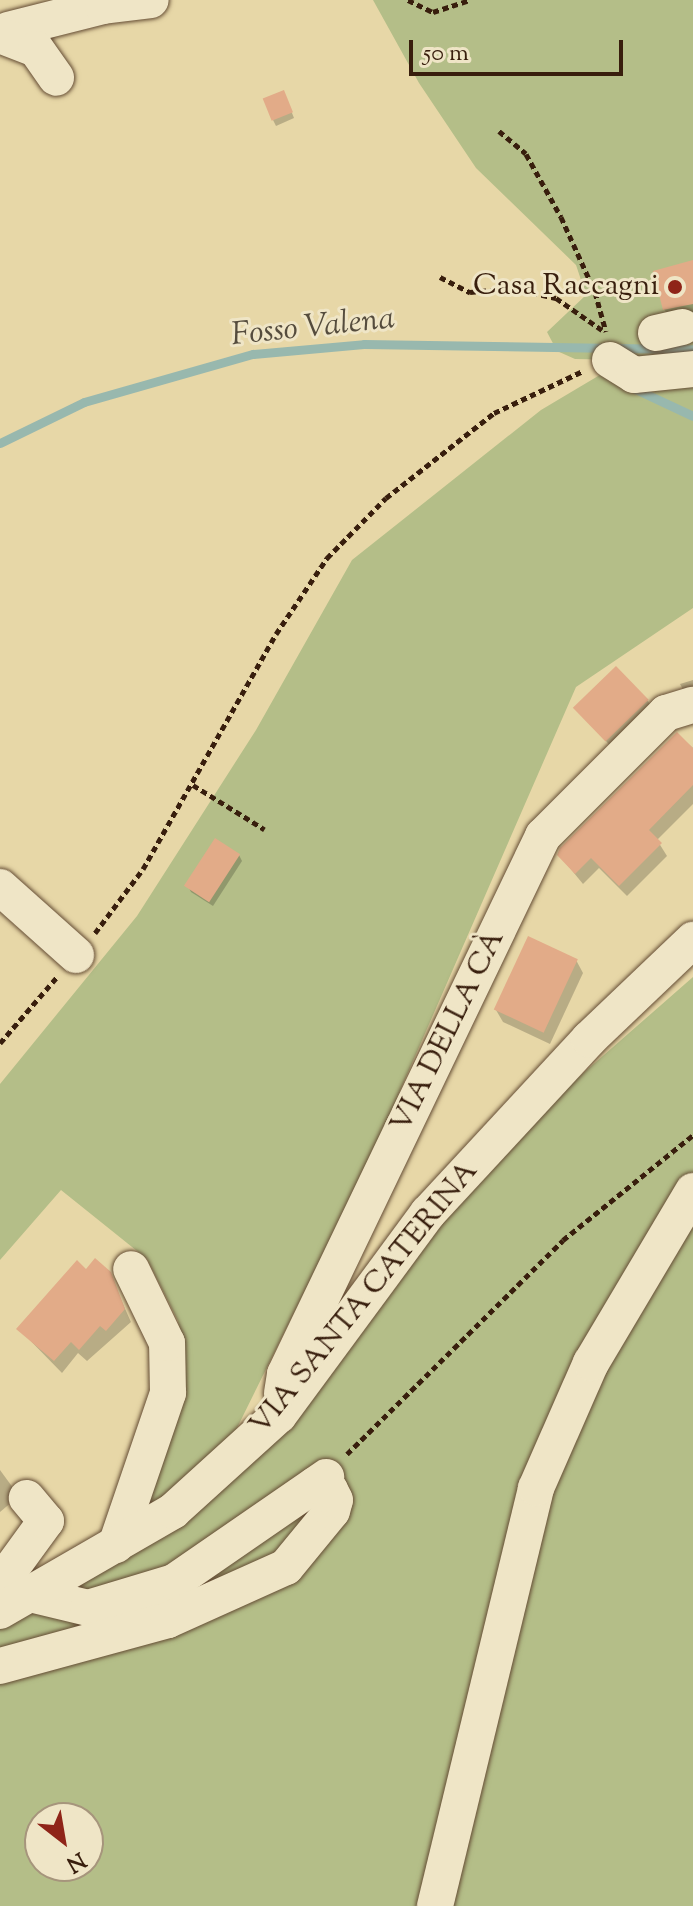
<!DOCTYPE html>
<html>
<head>
<meta charset="utf-8">
<style>
	body { margin:0 }
	#map { position:relative; width:693px; height:1906px; overflow:hidden; background:#e7d7a7; font-family:"Sorts Mill Goudy",serif }
	div>[style] { position:absolute }
	[style*='--x'] { left:calc(var(--x)*1px); top:calc(var(--y)*1px); width:calc(var(--w)*1px); rotate:calc(var(--a)*1deg) }
	.green>* { inset:0; background:#b4be88 }
	.shadow>* { inset:0; background:#0003 }
	.stream>* { height:9px; margin:-4.5px; padding:0 4.5px; transform-origin:4.5px; border-radius:4.5px; background:#98b8ae }
	.building>* { inset:0; background:#e2ab88; transform-origin:0 0 }
	.path>* { height:5px; margin-top:-2.5px; transform-origin:0; background:repeating-linear-gradient(90deg,#381e0d 0 6px,transparent 0 10px) }
	.roads { filter:drop-shadow(0 0 2px #644c34) drop-shadow(0 0 2px #644c34) }
	.minor>* { height:36px; margin:-18px; padding:0 18px; transform-origin:18px; border-radius:18px; background:#efe5c6 }
	.dots>* { width:22px; height:22px; translate:-50% -50%; box-sizing:border-box; border:4px solid #efe5c6; border-radius:50% }
	span { translate:-50% -50%; white-space:nowrap; text-align:center; line-height:1.15; -webkit-text-stroke:6px #efe5c6; paint-order:stroke }
	.poi-label { font-size:30px; color:#381e0d }
	.right { translate:-100% -50%; text-align:right }
	.street-label { font-size:30px; color:#381e0d }
	.water-label { font-size:32px; color:#554c3d; font-style:italic }
	.north { position:absolute; left:24px; top:1802px; width:80px; height:80px; box-sizing:border-box; background:#efe5c6; border:2px solid #a6957c; border-radius:50%; rotate:149deg; font-size:22px; font-weight:700; line-height:32px; text-align:center; color:#381e0d }
	.north::after { content:''; display:block; margin:auto; width:28px; height:36px; background:#8f2418; clip-path:polygon(50% 0,100% 100%,50% 72%,0 100%) }
	.scale { position:absolute; left:409px; top:40px; width:214px; height:36px; box-sizing:border-box; border:4px solid #381e0d; border-top:0; padding-left:10px; font-size:24px; line-height:28px; white-space:nowrap; color:#381e0d; -webkit-text-stroke:6px #efe5c6; paint-order:stroke }
</style>
</head>
<body>
<div id="map">
	<div class="green">
		<div style="clip-path:polygon(373px 0,693px 0,693px 608px,576px 687px,372px 1155px,236px 1430px,138px 1520px,186px 1368px,178px 1321px,147px 1259px,61px 1190px,0 1260px,0 1084px,137px 916px,256px 730px,352px 560px,541px 410px,625px 360px,575px 359px,557px 351px,547px 332px,586px 295px,576px 265px,476px 168px,419px 83px)"></div>
		<div style="clip-path:polygon(evenodd,693px 977px,693px 1906px,0 1906px,0 1625px,169px 1528px,548px 1104px,693px 977px,40px 1818px,88px 1818px,88px 1866px,40px 1866px,40px 1818px)"></div>
	</div>
	<div class="shadow">
		<div style="clip-path:polygon(286px 98px,294px 118px,276px 126px,273px 120px)"></div>
		<div style="clip-path:polygon(693px 268px,693px 317px,672px 322px,664px 309px)"></div>
		<div style="clip-path:polygon(693px 680px,693px 698px,688px 699px,680px 684px)"></div>
		<div style="clip-path:polygon(648px 701px,654px 712px,615px 751px,577px 709px)"></div>
		<div style="clip-path:polygon(677px 734px,693px 748px,693px 804px,657px 840px,667px 856px,627px 896px,599px 868px,583px 884px,560px 856px)"></div>
		<div style="clip-path:polygon(239px 855px,242px 861px,213px 906px,191px 892px,188px 886px)"></div>
		<div style="clip-path:polygon(576px 960px,583px 973px,550px 1044px,503px 1022px,496px 1010px)"></div>
		<div style="clip-path:polygon(86px 1271px,109px 1273px,131px 1322px,87px 1361px,78px 1353px,62px 1373px,19px 1329px)"></div>
		<div style="clip-path:polygon(0 1470px,19px 1496px,0 1512px)"></div>
	</div>
	<div class="stream">
		<div style="--x:631;--y:387;--w:68;--a:25.1"></div>
		<div style="--x:0;--y:443;--w:93;--a:-26"></div>
		<div style="--x:84;--y:402;--w:176;--a:-15.9"></div>
		<div style="--x:253;--y:354;--w:111;--a:-5.1"></div>
		<div style="--x:364;--y:344;--w:329;--a:0.9"></div>
	</div>
	<div class="building">
		<div style="left:284px;top:90px;width:24px;height:23px;rotate:68deg"></div>
		<div style="clip-path:polygon(693px 260px,693px 304px,663px 310px,653px 271px)"></div>
		<div style="left:616px;top:666px;width:47px;height:60px;rotate:46deg"></div>
		<div style="clip-path:polygon(677px 732px,693px 748px,693px 785px,649px 830px,662px 843px,619px 886px,591px 858px,575px 874px,557px 855px,560px 848px)"></div>
		<div style="left:215px;top:838px;width:30px;height:57px;rotate:33deg"></div>
		<div style="left:528px;top:936px;width:55px;height:81px;rotate:25deg"></div>
		<div style="clip-path:polygon(95px 1258px,111px 1272px,125px 1309px,106px 1331px,100px 1326px,79px 1350px,71px 1342px,54px 1361px,16px 1329px,77px 1260px,86px 1269px)"></div>
	</div>
	<div class="path">
		<div style="--x:408;--y:0;--w:28;--a:26"></div>
		<div style="--x:433;--y:12;--w:39;--a:-18"></div>
		<div style="--x:499;--y:131;--w:35;--a:40"></div>
		<div style="--x:526;--y:154;--w:72;--a:60.9"></div>
		<div style="--x:561;--y:217;--w:82;--a:65.6"></div>
		<div style="--x:595;--y:292;--w:41;--a:74.6"></div>
		<div style="--x:440;--y:277;--w:34;--a:27"></div>
		<div style="--x:470;--y:292;--w:42;--a:-5.4"></div>
		<div style="--x:512;--y:288;--w:45;--a:12.8"></div>
		<div style="--x:556;--y:298;--w:56;--a:34.8"></div>
		<div style="--x:193;--y:785;--w:84;--a:31.8"></div>
		<div style="--x:95;--y:933;--w:80;--a:-53.1"></div>
		<div style="--x:143;--y:869;--w:270;--a:-60.5"></div>
		<div style="--x:276;--y:634;--w:92;--a:-56.1"></div>
		<div style="--x:327;--y:558;--w:84;--a:-45.5"></div>
		<div style="--x:386;--y:498;--w:137;--a:-38.2"></div>
		<div style="--x:494;--y:413;--w:98;--a:-25.3"></div>
		<div style="--x:0;--y:1043;--w:87;--a:-49.2"></div>
		<div style="--x:347;--y:1454;--w:304;--a:-44.7"></div>
		<div style="--x:563;--y:1240;--w:167;--a:-38.9"></div>
	</div>
	<div class="roads">
		<div class="minor">
			<div style="--x:8;--y:30;--w:98;--a:-14.2"></div>
			<div style="--x:103;--y:6;--w:48;--a:-7.1"></div>
			<div style="--x:2;--y:36;--w:36;--a:21"></div>
			<div style="--x:36;--y:49;--w:35;--a:55"></div>
			<div style="--x:656;--y:333;--w:27;--a:-13"></div>
			<div style="--x:610;--y:360;--w:28;--a:32"></div>
			<div style="--x:634;--y:375;--w:59;--a:-5.8"></div>
			<div style="--x:0;--y:887;--w:102;--a:41.8"></div>
			<div style="--x:282;--y:1393;--w:19;--a:-81"></div>
			<div style="--x:285;--y:1374;--w:597;--a:-64.38"></div>
			<div style="--x:543;--y:836;--w:174;--a:-45"></div>
			<div style="--x:666;--y:713;--w:28;--a:-17"></div>
			<div style="--x:116;--y:1545;--w:161;--a:-71.1"></div>
			<div style="--x:168;--y:1393;--w:50;--a:-91.1"></div>
			<div style="--x:167;--y:1343;--w:82;--a:-115.9"></div>
			<div style="--x:0;--y:1584;--w:78;--a:-53.9"></div>
			<div style="--x:46;--y:1521;--w:30;--a:-130"></div>
			<div style="--x:30;--y:1594;--w:60;--a:13.6"></div>
			<div style="--x:88;--y:1608;--w:90;--a:-16.8"></div>
			<div style="--x:174;--y:1582;--w:185;--a:-34.6"></div>
			<div style="--x:0;--y:1611;--w:200;--a:-30"></div>
			<div style="--x:173;--y:1511;--w:143;--a:-42.2"></div>
			<div style="--x:279;--y:1415;--w:251;--a:-53.6"></div>
			<div style="--x:428;--y:1213;--w:237;--a:-47.2"></div>
			<div style="--x:589;--y:1039;--w:144;--a:-43.6"></div>
			<div style="--x:0;--y:1666;--w:174;--a:-15.3"></div>
			<div style="--x:168;--y:1620;--w:129;--a:-24.2"></div>
			<div style="--x:286;--y:1567;--w:72;--a:-50.6"></div>
			<div style="--x:332;--y:1511;--w:11;--a:-75"></div>
			<div style="--x:335;--y:1500;--w:11;--a:-117"></div>
			<div style="--x:330;--y:1490;--w:16;--a:-162"></div>
			<div style="--x:435;--y:1906;--w:430;--a:-76.4"></div>
			<div style="--x:536;--y:1488;--w:137;--a:-66.3"></div>
			<div style="--x:591;--y:1363;--w:200;--a:-59.3"></div>
		</div>
	</div>
	<div class="dots">
		<div style="left:675px;top:287px;background:#8f2418"></div>
	</div>
	<div class="poi-label">
		<span class="right" style="left:659px;top:287px">Casa Raccagni</span>
	</div>
	<div class="street-label">
		<span style="left:449px;top:1032px;rotate:-64deg">VIA DELLA CÀ</span>
		<span style="left:365px;top:1299px;rotate:-51deg">VIA SANTA CATERINA</span>
	</div>
	<div class="water-label">
		<span style="left:313px;top:328px;rotate:-6deg">Fosso Valena</span>
	</div>
	<div class="north">N</div>
	<div class="scale">50 m</div>
</div>
</body>
</html>
